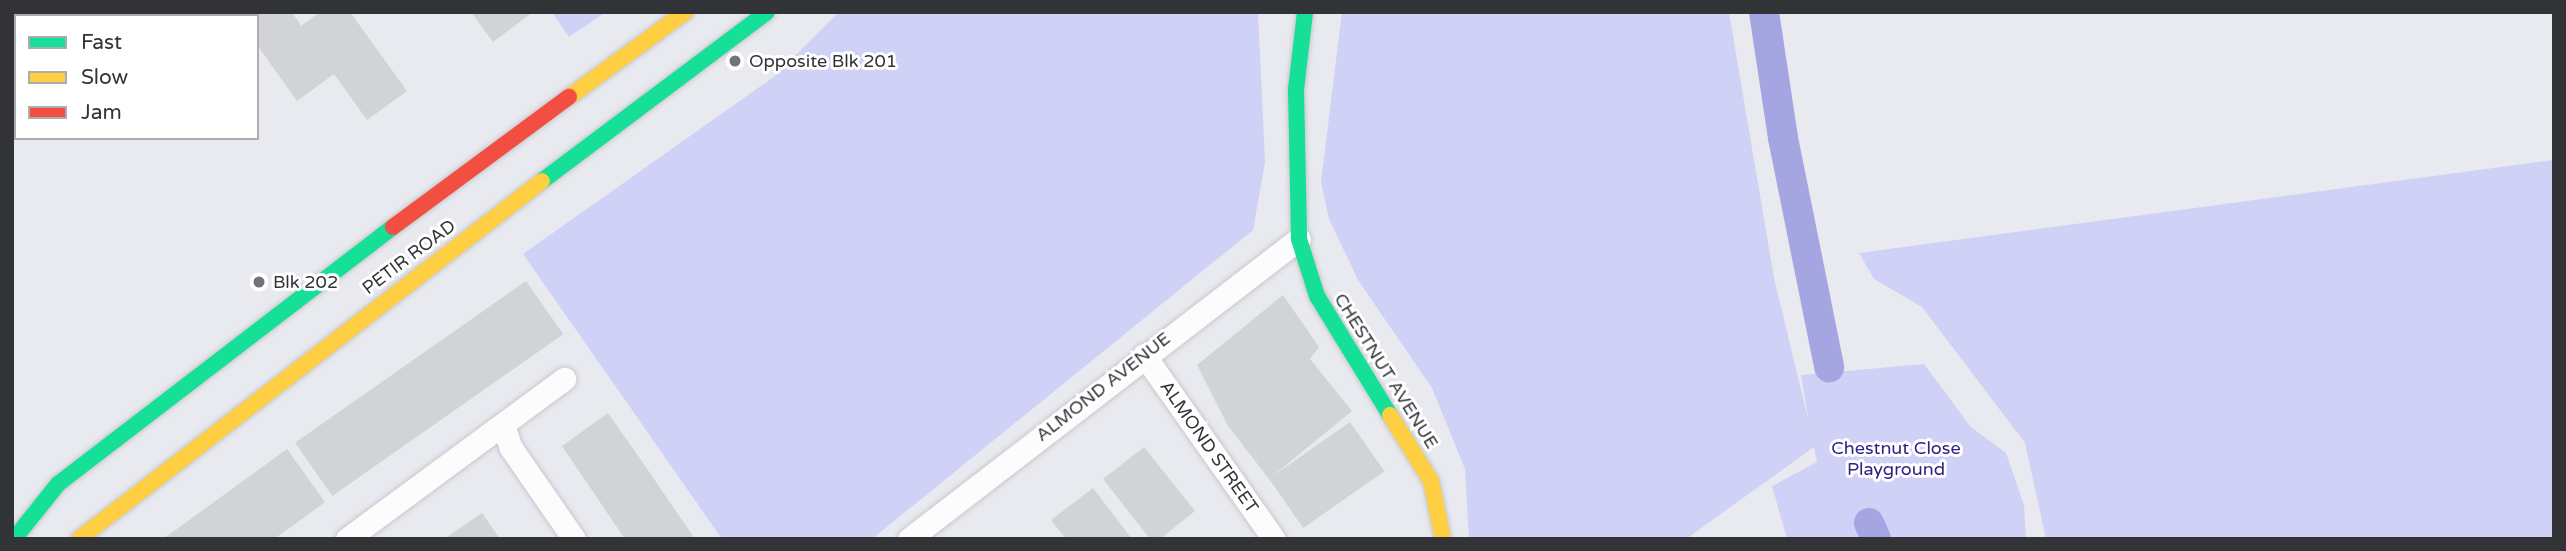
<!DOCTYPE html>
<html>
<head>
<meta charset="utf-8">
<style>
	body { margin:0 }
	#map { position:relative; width:2566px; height:551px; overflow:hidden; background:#e9eaf0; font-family:"Varela Round",sans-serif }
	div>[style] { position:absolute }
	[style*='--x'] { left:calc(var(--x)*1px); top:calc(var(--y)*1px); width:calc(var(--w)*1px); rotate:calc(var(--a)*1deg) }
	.green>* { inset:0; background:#cfd1f7 }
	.canal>* { height:30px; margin:-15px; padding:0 15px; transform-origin:15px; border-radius:15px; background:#a5a6e1 }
	.building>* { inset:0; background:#d1d3d7; transform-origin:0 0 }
	.roads { filter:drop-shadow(0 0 2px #c7c8cc) drop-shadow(0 0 2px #c7c8cc) }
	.street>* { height:23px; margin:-11.5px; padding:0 11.5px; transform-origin:11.5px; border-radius:11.5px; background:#fcfcfd }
	.fast>* { height:16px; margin:-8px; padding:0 8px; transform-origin:8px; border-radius:8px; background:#16e098 }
	.slow>* { height:16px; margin:-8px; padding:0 8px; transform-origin:8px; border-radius:8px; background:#ffcf43 }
	.jam>* { height:16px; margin:-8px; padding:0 8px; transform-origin:8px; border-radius:8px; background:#f24e42 }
	.dots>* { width:19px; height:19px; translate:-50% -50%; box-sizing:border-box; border:4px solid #fff; border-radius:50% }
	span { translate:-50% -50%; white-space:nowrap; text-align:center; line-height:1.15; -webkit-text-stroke:6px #fff; paint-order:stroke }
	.poi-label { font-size:18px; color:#323337 }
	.left { translate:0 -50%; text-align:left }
	.street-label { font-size:18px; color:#323337 }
	.park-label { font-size:18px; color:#312281 }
	.frame { position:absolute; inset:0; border:14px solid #323337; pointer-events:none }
	.legend { position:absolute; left:14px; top:14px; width:245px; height:126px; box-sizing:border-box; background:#fff; border:2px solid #adadaf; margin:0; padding:9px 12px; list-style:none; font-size:21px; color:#323337 }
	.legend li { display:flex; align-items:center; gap:14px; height:35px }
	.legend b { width:35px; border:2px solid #adadaf }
</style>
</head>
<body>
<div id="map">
	<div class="green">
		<div style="clip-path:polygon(552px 12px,606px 12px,569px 37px)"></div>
		<div style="clip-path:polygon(839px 12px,1258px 12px,1265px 162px,1253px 230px,872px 539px,722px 539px,523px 254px,775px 76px)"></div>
		<div style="clip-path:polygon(1342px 12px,1729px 12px,1774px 278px,1809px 423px,1801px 375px,1924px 364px,1971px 427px,2006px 453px,2024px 505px,2026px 539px,1787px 539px,1772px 486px,1817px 462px,1814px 447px,1686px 539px,1469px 539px,1465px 469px,1432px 388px,1358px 280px,1329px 219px,1321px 182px)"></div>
		<div style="clip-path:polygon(2554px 160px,2554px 539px,2046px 539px,2025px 443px,1922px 307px,1874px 279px,1859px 253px)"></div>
	</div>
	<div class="canal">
		<div style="--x:1764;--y:12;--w:127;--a:81.4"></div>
		<div style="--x:1783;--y:138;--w:234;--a:78.6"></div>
		<div style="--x:1869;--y:523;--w:17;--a:66"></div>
	</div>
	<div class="building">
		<div style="clip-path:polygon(234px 12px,292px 12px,301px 26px,320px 12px,350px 12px,407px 91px,367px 120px,334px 74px,297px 101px,257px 45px,257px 16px)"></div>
		<div style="clip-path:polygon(471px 12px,533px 12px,493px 42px)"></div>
		<div style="left:526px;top:281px;width:65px;height:282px;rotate:55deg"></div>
		<div style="clip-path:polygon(1283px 295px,1319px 347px,1310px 359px,1352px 411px,1269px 479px,1228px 426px,1197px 365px)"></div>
		<div style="clip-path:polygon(608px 413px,641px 460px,695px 539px,625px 539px,610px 517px,562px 446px)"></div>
		<div style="left:1350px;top:422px;width:60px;height:99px;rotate:55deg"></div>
		<div style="clip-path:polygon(1144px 447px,1195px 511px,1160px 539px,1150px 539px,1103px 479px)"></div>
		<div style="clip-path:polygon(287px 449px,325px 502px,302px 519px,274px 539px,163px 539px)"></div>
		<div style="clip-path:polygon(1093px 488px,1132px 539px,1066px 539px,1051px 520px)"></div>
		<div style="clip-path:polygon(482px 513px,500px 539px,444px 539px)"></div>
	</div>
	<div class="roads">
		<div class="street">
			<div style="--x:1144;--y:355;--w:225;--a:54.8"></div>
			<div style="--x:503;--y:426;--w:23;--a:70"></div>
			<div style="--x:511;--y:448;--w:111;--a:55.3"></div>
			<div style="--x:347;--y:539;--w:270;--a:-36.4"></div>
			<div style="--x:909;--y:539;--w:492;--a:-37.6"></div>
		</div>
		<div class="fast">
			<div style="--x:1305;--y:12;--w:79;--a:96.6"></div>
			<div style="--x:1296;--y:90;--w:149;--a:88.8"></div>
			<div style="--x:1299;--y:239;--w:60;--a:72.5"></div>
			<div style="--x:1317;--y:296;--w:140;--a:58.5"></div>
			<div style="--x:542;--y:181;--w:281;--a:-36.9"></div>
			<div style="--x:14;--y:539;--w:70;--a:-51.3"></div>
			<div style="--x:58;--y:484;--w:422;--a:-37.5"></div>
		</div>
		<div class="slow">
			<div style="--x:569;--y:97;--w:144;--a:-36.2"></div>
			<div style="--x:1390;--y:415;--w:78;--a:58.2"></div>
			<div style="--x:1431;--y:481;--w:59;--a:78.3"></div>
			<div style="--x:79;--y:539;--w:585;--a:-37.71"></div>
		</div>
		<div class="jam">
			<div style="--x:393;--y:227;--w:219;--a:-36.5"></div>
		</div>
	</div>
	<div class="dots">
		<div style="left:735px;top:61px;background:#727378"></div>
		<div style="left:259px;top:282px;background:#727378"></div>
	</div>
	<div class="poi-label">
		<span class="left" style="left:749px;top:61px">Opposite Blk 201</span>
		<span class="left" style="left:273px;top:282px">Blk 202</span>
	</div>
	<div class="street-label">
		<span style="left:409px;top:257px;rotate:-37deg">PETIR ROAD</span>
		<span style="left:1386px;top:371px;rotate:58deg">CHESTNUT AVENUE</span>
		<span style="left:1103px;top:387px;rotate:-38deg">ALMOND AVENUE</span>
		<span style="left:1209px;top:447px;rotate:55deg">ALMOND STREET</span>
	</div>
	<div class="park-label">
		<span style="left:1896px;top:459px">Chestnut Close<br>Playground</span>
	</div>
	<div class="frame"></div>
	<ul class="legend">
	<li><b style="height:9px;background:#16e098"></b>Fast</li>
	<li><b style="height:9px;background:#ffcf43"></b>Slow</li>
	<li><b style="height:9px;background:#f24e42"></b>Jam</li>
	</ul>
</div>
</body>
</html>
